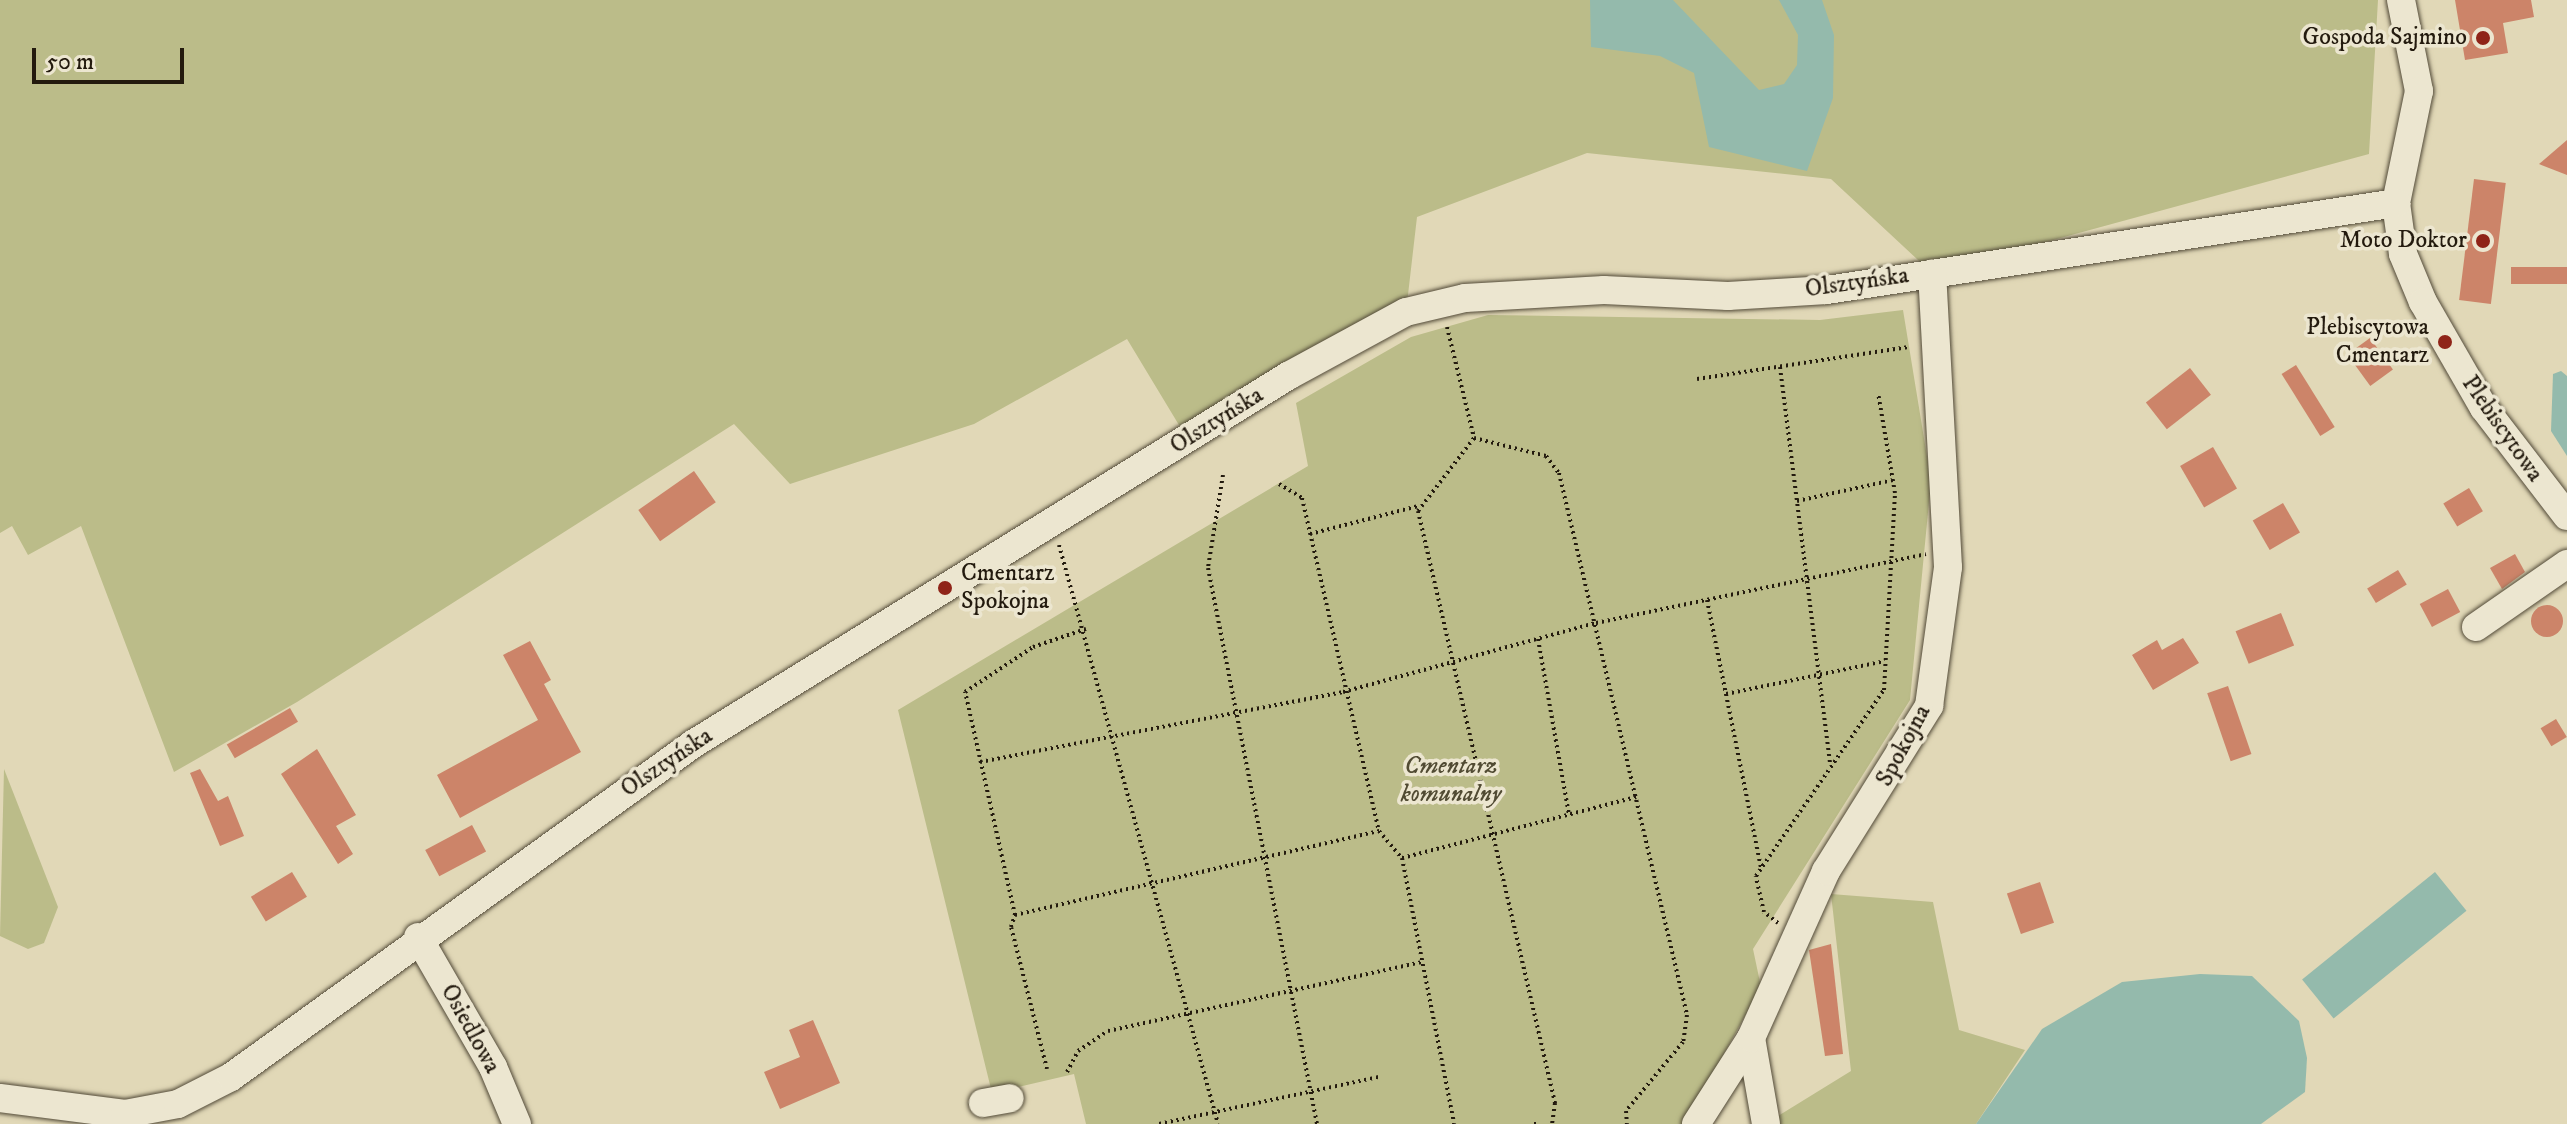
<!DOCTYPE html>
<html>
<head>
<meta charset="utf-8">
<style>
	body { margin:0 }
	#map { position:relative; width:2567px; height:1124px; overflow:hidden; background:#e1d8b7; font-family:"IM FELL DW Pica",serif }
	div>[style] { position:absolute }
	[style*='--x'] { left:calc(var(--x)*1px); top:calc(var(--y)*1px); width:calc(var(--w)*1px); rotate:calc(var(--a)*1deg) }
	.green>* { inset:0; background:#bbbc89 }
	.water>* { inset:0; background:#94baac; transform-origin:0 0 }
	.building>* { inset:0; background:#cc8469; transform-origin:0 0 }
	.round { border-radius:50% }
	.path>* { height:4px; margin-top:-2px; transform-origin:0; background:repeating-linear-gradient(90deg,#231a0e 0 2px,transparent 0 6px) }
	.roads { filter:drop-shadow(0 0 2px #524a38) drop-shadow(0 0 2px #524a38) }
	.minor>* { height:28px; margin:-14px; padding:0 14px; transform-origin:14px; border-radius:14px; background:#ece6d0 }
	.dots>* { width:22px; height:22px; translate:-50% -50%; box-sizing:border-box; border:4px solid #ece6d0; border-radius:50% }
	span { translate:-50% -50%; white-space:nowrap; text-align:center; line-height:1.15; -webkit-text-stroke:7px #ece6d0; paint-order:stroke }
	.poi-label { font-size:24px; color:#231a0e }
	.right { translate:-100% -50%; text-align:right }
	.left { translate:0 -50%; text-align:left }
	.street-label { font-size:24px; color:#231a0e }
	.park-label { font-size:24px; color:#514b33; font-style:italic }
	.scale { position:absolute; left:32px; top:48px; width:152px; height:36px; box-sizing:border-box; border:4px solid #231a0e; border-top:0; padding-left:10px; font-size:24px; line-height:28px; white-space:nowrap; color:#231a0e; -webkit-text-stroke:6px #ece6d0; paint-order:stroke }
</style>
</head>
<body>
<div id="map">
	<div class="green">
		<div style="clip-path:polygon(0 0,2378px 0,2369px 154px,1932px 273px,1831px 179px,1587px 153px,1417px 217px,1406px 312px,1188px 440px,1127px 339px,974px 424px,790px 484px,734px 424px,297px 702px,174px 772px,81px 526px,28px 555px,12px 526px,0 533px)"></div>
		<div style="clip-path:polygon(1903px 310px,1931px 481px,1910px 700px,1753px 949px,1761px 987px,1685px 1124px,1086px 1124px,1074px 1074px,992px 1093px,898px 710px,1308px 466px,1296px 403px,1411px 337px,1488px 315px,1820px 320px)"></div>
		<div style="clip-path:polygon(4px 769px,58px 907px,44px 943px,28px 949px,0 936px)"></div>
		<div style="clip-path:polygon(1831px 894px,1933px 902px,1959px 1030px,2025px 1050px,1976px 1124px,1765px 1124px,1851px 1071px)"></div>
	</div>
	<div class="water">
		<div style="clip-path:polygon(1590px 0,1673px 0,1759px 90px,1784px 84px,1797px 65px,1798px 35px,1779px 0,1822px 0,1834px 35px,1833px 98px,1807px 171px,1709px 147px,1694px 73px,1660px 56px,1591px 47px)"></div>
		<div style="clip-path:polygon(2561px 371px,2567px 376px,2567px 456px,2551px 431px,2553px 374px)"></div>
		<div style="left:2435px;top:872px;width:50px;height:171px;rotate:51deg"></div>
		<div style="clip-path:polygon(2200px 974px,2252px 976px,2299px 1021px,2307px 1058px,2305px 1092px,2261px 1124px,1976px 1124px,2042px 1029px,2122px 982px)"></div>
	</div>
	<div class="building">
		<div style="clip-path:polygon(2455px 0,2531px 0,2534px 17px,2503px 23px,2508px 53px,2465px 60px)"></div>
		<div style="clip-path:polygon(2567px 140px,2567px 175px,2539px 164px)"></div>
		<div style="left:2474px;top:179px;width:32px;height:122px;rotate:7deg"></div>
		<div style="left:2567px;top:267px;width:17px;height:56px;rotate:90deg"></div>
		<div style="left:2370px;top:338px;width:39px;height:28px;rotate:54deg"></div>
		<div style="left:2296px;top:365px;width:73px;height:17px;rotate:58deg"></div>
		<div style="left:2190px;top:368px;width:34px;height:56px;rotate:52deg"></div>
		<div style="left:2213px;top:447px;width:48px;height:38px;rotate:60deg"></div>
		<div style="left:694px;top:471px;width:38px;height:68px;rotate:55deg"></div>
		<div style="left:2469px;top:488px;width:27px;height:30px;rotate:59deg"></div>
		<div style="left:2283px;top:503px;width:34px;height:35px;rotate:60deg"></div>
		<div style="clip-path:polygon(2515px 554px,2525px 572px,2502px 589px,2490px 568px)"></div>
		<div style="left:2398px;top:570px;width:17px;height:36px;rotate:59deg"></div>
		<div style="left:2448px;top:589px;width:26px;height:32px;rotate:62deg"></div>
		<div class="round" style="left:2531px;top:605px;width:32px;height:32px"></div>
		<div style="left:2281px;top:613px;width:35px;height:49px;rotate:68deg"></div>
		<div style="clip-path:polygon(2183px 638px,2199px 663px,2153px 690px,2132px 655px,2157px 640px,2162px 650px)"></div>
		<div style="clip-path:polygon(530px 641px,551px 680px,544px 684px,581px 752px,460px 818px,437px 775px,538px 720px,503px 655px)"></div>
		<div style="left:2228px;top:686px;width:72px;height:22px;rotate:71deg"></div>
		<div style="left:290px;top:708px;width:16px;height:73px;rotate:60deg"></div>
		<div style="left:2556px;top:719px;width:21px;height:18px;rotate:59deg"></div>
		<div style="clip-path:polygon(317px 749px,356px 815px,336px 826px,353px 854px,338px 864px,281px 774px)"></div>
		<div style="clip-path:polygon(200px 769px,218px 801px,228px 796px,244px 836px,220px 846px,190px 773px)"></div>
		<div style="left:472px;top:825px;width:30px;height:53px;rotate:62deg"></div>
		<div style="left:292px;top:872px;width:29px;height:48px;rotate:59deg"></div>
		<div style="left:2040px;top:882px;width:43px;height:35px;rotate:71deg"></div>
		<div style="clip-path:polygon(1831px 944px,1843px 1054px,1825px 1056px,1809px 950px)"></div>
		<div style="clip-path:polygon(813px 1020px,840px 1083px,780px 1109px,764px 1072px,800px 1057px,789px 1030px)"></div>
	</div>
	<div class="path">
		<div style="--x:1447;--y:327;--w:114;--a:76.3"></div>
		<div style="--x:1780;--y:367;--w:401;--a:82.8"></div>
		<div style="--x:1697;--y:379;--w:214;--a:-8.6"></div>
		<div style="--x:1474;--y:438;--w:74;--a:14"></div>
		<div style="--x:1546;--y:456;--w:21;--a:53"></div>
		<div style="--x:1559;--y:473;--w:557;--a:76.71"></div>
		<div style="--x:1687;--y:1015;--w:27;--a:98"></div>
		<div style="--x:1683;--y:1042;--w:89;--a:129.6"></div>
		<div style="--x:1626;--y:1111;--w:13;--a:86"></div>
		<div style="--x:1474;--y:438;--w:92;--a:127.5"></div>
		<div style="--x:1418;--y:511;--w:608;--a:76.97"></div>
		<div style="--x:1555;--y:1103;--w:21;--a:98"></div>
		<div style="--x:1223;--y:475;--w:94;--a:99.2"></div>
		<div style="--x:1208;--y:568;--w:567;--a:78.91"></div>
		<div style="--x:1279;--y:484;--w:27;--a:31"></div>
		<div style="--x:1302;--y:498;--w:342;--a:77"></div>
		<div style="--x:1797;--y:501;--w:98;--a:-12.3"></div>
		<div style="--x:1310;--y:534;--w:112;--a:-14.5"></div>
		<div style="--x:1059;--y:545;--w:600;--a:74.64"></div>
		<div style="--x:1707;--y:600;--w:273;--a:78.6"></div>
		<div style="--x:1538;--y:639;--w:178;--a:80"></div>
		<div style="--x:1726;--y:694;--w:162;--a:-11.7"></div>
		<div style="--x:980;--y:762;--w:370;--a:-10.9"></div>
		<div style="--x:1343;--y:692;--w:262;--a:-15.3"></div>
		<div style="--x:1596;--y:623;--w:337;--a:-11.8"></div>
		<div style="--x:1402;--y:858;--w:271;--a:78.9"></div>
		<div style="--x:1015;--y:915;--w:229;--a:-102.6"></div>
		<div style="--x:965;--y:692;--w:82;--a:-33.5"></div>
		<div style="--x:1033;--y:647;--w:56;--a:-18.8"></div>
		<div style="--x:1778;--y:923;--w:18;--a:-142"></div>
		<div style="--x:1764;--y:912;--w:37;--a:-103"></div>
		<div style="--x:1756;--y:876;--w:226;--a:-55.5"></div>
		<div style="--x:1884;--y:690;--w:197;--a:-86.8"></div>
		<div style="--x:1895;--y:493;--w:101;--a:-99.6"></div>
		<div style="--x:1047;--y:1069;--w:146;--a:-104.2"></div>
		<div style="--x:1011;--y:927;--w:13;--a:-72"></div>
		<div style="--x:1015;--y:915;--w:374;--a:-13"></div>
		<div style="--x:1379;--y:831;--w:35;--a:50"></div>
		<div style="--x:1402;--y:858;--w:242;--a:-14.6"></div>
		<div style="--x:1067;--y:1072;--w:24;--a:-62"></div>
		<div style="--x:1078;--y:1051;--w:36;--a:-34"></div>
		<div style="--x:1108;--y:1031;--w:322;--a:-12.4"></div>
		<div style="--x:1159;--y:1124;--w:225;--a:-12.1"></div>
		<div style="--x:1534;--y:1124;--w:3;--a:0"></div>
	</div>
	<div class="roads">
		<div class="minor">
			<div style="--x:2401;--y:0;--w:93;--a:78.8"></div>
			<div style="--x:2419;--y:91;--w:114;--a:101.6"></div>
			<div style="--x:2396;--y:203;--w:51;--a:82.2"></div>
			<div style="--x:2403;--y:254;--w:52;--a:67.4"></div>
			<div style="--x:2423;--y:302;--w:122;--a:60.1"></div>
			<div style="--x:2484;--y:408;--w:136;--a:52.5"></div>
			<div style="--x:2476;--y:627;--w:111;--a:-34.7"></div>
			<div style="--x:418;--y:937;--w:150;--a:60"></div>
			<div style="--x:493;--y:1067;--w:62;--a:67.2"></div>
			<div style="--x:1751;--y:1038;--w:87;--a:80.1"></div>
			<div style="--x:0;--y:1098;--w:126;--a:7.3"></div>
			<div style="--x:125;--y:1114;--w:54;--a:-10.7"></div>
			<div style="--x:178;--y:1104;--w:59;--a:-27"></div>
			<div style="--x:231;--y:1077;--w:570;--a:-35.78"></div>
			<div style="--x:693;--y:744;--w:700;--a:-31.74"></div>
			<div style="--x:1288;--y:376;--w:134;--a:-28.5"></div>
			<div style="--x:1406;--y:312;--w:61;--a:-13.3"></div>
			<div style="--x:1465;--y:298;--w:139;--a:-3.3"></div>
			<div style="--x:1604;--y:290;--w:124;--a:2.8"></div>
			<div style="--x:1728;--y:296;--w:99;--a:-3.5"></div>
			<div style="--x:1827;--y:290;--w:576;--a:-8.69"></div>
			<div style="--x:983;--y:1103;--w:27;--a:-10"></div>
			<div style="--x:1696;--y:1124;--w:102;--a:-57.4"></div>
			<div style="--x:1751;--y:1038;--w:183;--a:-65.8"></div>
			<div style="--x:1826;--y:871;--w:195;--a:-58"></div>
			<div style="--x:1929;--y:706;--w:140;--a:-82.2"></div>
			<div style="--x:1948;--y:567;--w:294;--a:-93.1"></div>
		</div>
	</div>
	<div class="dots">
		<div style="left:2483px;top:38px;background:#8f2418"></div>
		<div style="left:2483px;top:241px;background:#8f2418"></div>
		<div style="left:2445px;top:342px;background:#8f2418"></div>
		<div style="left:945px;top:588px;background:#8f2418"></div>
	</div>
	<div class="poi-label">
		<span class="right" style="left:2467px;top:38px">Gospoda Sajmino</span>
		<span class="right" style="left:2467px;top:241px">Moto Doktor</span>
		<span class="right" style="left:2429px;top:342px">Plebiscytowa<br>Cmentarz</span>
		<span class="left" style="left:961px;top:588px">Cmentarz<br>Spokojna</span>
	</div>
	<div class="street-label">
		<span style="left:1857px;top:283px;rotate:-8deg">Olsztyńska</span>
		<span style="left:1217px;top:421px;rotate:-32deg">Olsztyńska</span>
		<span style="left:2502px;top:429px;rotate:55deg">Plebiscytowa</span>
		<span style="left:1904px;top:746px;rotate:-62deg">Spokojna</span>
		<span style="left:667px;top:763px;rotate:-34deg">Olsztyńska</span>
		<span style="left:470px;top:1029px;rotate:61deg">Osiedlowa</span>
	</div>
	<div class="park-label">
		<span style="left:1451px;top:781px">Cmentarz<br>komunalny</span>
	</div>
	<div class="scale">50 m</div>
</div>
</body>
</html>
